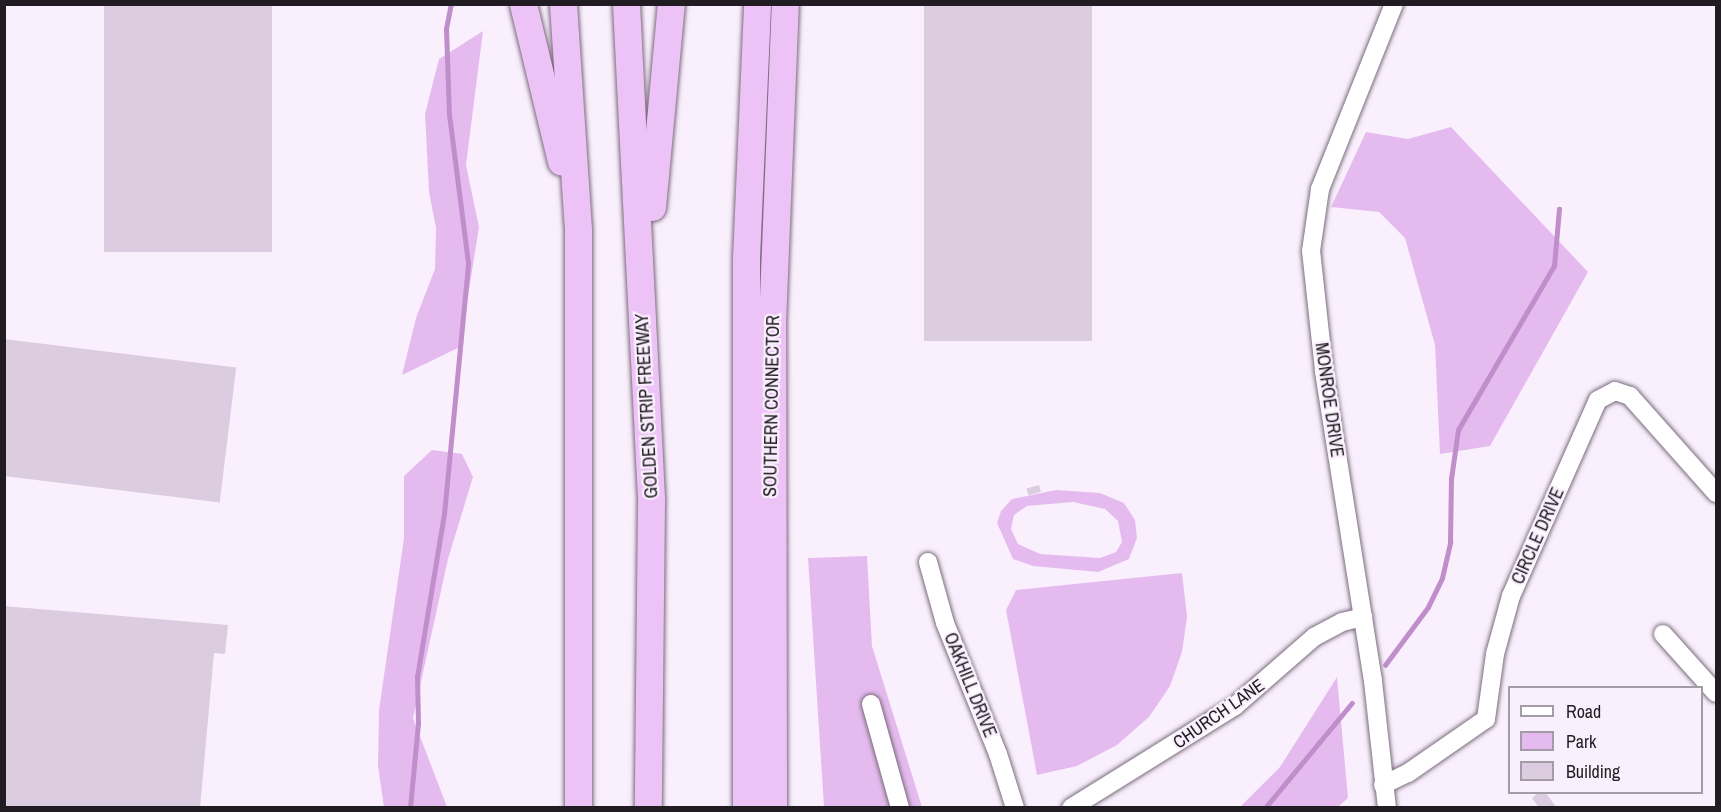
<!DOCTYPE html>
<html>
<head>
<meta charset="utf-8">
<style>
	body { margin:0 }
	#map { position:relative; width:1721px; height:812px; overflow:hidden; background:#faf0fd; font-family:"Archivo Narrow",sans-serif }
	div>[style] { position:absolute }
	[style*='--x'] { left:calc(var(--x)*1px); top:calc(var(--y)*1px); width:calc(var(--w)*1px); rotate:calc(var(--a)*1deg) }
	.green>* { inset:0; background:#e5bbef }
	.stream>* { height:4.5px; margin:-2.25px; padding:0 2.25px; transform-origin:2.25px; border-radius:2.25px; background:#c08ecb }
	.building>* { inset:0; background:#dccce0; transform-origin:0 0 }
	.roads { filter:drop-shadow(0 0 2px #7b6c7e) drop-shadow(0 0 2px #7b6c7e) }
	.minor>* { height:18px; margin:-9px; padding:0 9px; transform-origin:9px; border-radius:9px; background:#fff }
	.highway>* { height:27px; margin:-13.5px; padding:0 13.5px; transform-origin:13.5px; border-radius:13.5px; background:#edc2f7 }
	span { translate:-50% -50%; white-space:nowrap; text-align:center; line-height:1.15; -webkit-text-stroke:4.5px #faf0fd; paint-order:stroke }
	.street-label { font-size:18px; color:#211b22 }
	.frame { position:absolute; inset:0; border:6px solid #211b22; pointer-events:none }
	.legend { position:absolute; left:1508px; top:686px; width:195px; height:108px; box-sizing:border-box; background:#faf0fd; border:2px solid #a39ba5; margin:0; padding:8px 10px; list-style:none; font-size:18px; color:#211b22 }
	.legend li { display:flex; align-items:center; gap:12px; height:30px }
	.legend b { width:30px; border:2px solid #a39ba5 }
</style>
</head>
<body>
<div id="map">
	<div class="green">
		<div style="clip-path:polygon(483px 31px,466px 165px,479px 227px,460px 347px,402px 375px,416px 318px,435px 269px,436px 228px,429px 192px,425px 114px,439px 59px)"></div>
		<div style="clip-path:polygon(1451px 127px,1588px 272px,1490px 446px,1440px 454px,1435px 345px,1405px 238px,1379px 212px,1331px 207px,1366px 132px,1408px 139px)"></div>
		<div style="clip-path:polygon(432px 450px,462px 454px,473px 477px,448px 559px,413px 718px,447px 807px,384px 807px,378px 766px,379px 710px,404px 538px,404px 476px)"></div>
		<div style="clip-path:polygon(evenodd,1056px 490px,1100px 493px,1124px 503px,1135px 520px,1137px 538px,1129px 559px,1098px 572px,1033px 566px,1013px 559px,997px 523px,1001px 511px,1012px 499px,1056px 490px,1073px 502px,1105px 509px,1118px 521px,1122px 542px,1116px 552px,1100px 558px,1040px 554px,1018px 544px,1011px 529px,1014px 515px,1027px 506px,1073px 502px)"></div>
		<div style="clip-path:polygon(867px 556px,872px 646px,922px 807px,824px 807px,808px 558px)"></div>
		<div style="clip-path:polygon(1182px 573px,1187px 617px,1182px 652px,1170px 686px,1149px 717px,1117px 745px,1077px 766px,1037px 775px,1006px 610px,1016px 590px)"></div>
		<div style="clip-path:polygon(1337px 677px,1348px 798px,1338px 807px,1240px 807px,1280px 767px)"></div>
	</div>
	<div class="stream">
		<div style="--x:1385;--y:665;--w:72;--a:-53.4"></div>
		<div style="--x:1428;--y:607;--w:32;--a:-64"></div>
		<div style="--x:1442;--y:578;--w:37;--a:-77"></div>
		<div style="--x:1450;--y:542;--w:63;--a:-89.1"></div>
		<div style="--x:1451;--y:479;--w:49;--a:-81.9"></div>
		<div style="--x:1458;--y:430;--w:190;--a:-59.7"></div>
		<div style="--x:1554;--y:266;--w:57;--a:-85"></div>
		<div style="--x:410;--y:808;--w:84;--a:-84.6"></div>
		<div style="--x:418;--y:724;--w:47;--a:-91.2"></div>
		<div style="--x:417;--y:677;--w:165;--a:-80.6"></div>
		<div style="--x:444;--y:514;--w:252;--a:-84.5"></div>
		<div style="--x:468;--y:263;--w:149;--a:-97.3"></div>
		<div style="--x:449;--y:115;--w:86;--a:-92"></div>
		<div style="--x:446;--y:29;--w:25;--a:-79"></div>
		<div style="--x:1265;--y:808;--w:136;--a:-50.4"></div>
	</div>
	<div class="building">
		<div style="left:104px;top:4px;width:168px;height:248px"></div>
		<div style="left:924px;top:4px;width:168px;height:337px"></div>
		<div style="left:4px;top:339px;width:234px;height:136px;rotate:7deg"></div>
		<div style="left:1039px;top:485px;width:7px;height:13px;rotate:74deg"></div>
		<div style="clip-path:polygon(4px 606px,228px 625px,225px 654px,214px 653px,200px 808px,4px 808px)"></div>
		<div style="clip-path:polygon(1539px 792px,1545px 792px,1557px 808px,1539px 808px,1532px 798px)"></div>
	</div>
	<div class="roads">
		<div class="minor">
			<div style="--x:928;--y:562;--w:63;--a:74.4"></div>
			<div style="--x:945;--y:623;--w:141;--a:68"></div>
			<div style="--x:998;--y:754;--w:57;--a:72.5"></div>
			<div style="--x:1663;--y:634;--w:79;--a:48.1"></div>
			<div style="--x:871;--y:704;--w:108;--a:74.4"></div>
			<div style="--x:1383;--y:785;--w:28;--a:-26"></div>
			<div style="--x:1408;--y:773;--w:95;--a:-34.7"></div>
			<div style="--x:1486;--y:719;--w:66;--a:-82.1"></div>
			<div style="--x:1495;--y:654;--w:60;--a:-74.6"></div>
			<div style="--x:1511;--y:596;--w:214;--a:-66.1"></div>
			<div style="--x:1598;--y:400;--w:19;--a:-28"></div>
			<div style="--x:1615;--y:391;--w:16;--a:18"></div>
			<div style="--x:1630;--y:396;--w:130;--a:48.4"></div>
			<div style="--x:1071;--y:808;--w:193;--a:-31.9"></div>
			<div style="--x:1235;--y:706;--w:105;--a:-41.1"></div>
			<div style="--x:1314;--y:637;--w:32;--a:-28"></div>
			<div style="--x:1342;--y:622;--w:22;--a:-13"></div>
			<div style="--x:1387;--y:808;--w:128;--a:-96.3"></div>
			<div style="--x:1373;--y:681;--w:315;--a:-99"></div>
			<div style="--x:1324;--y:370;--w:120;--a:-96.2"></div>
			<div style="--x:1311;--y:251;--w:63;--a:-81.7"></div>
			<div style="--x:1320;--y:189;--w:199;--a:-68.2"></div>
		</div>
		<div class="highway">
			<div style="--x:523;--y:4;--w:162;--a:76.4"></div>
			<div style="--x:563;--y:4;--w:225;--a:86.2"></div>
			<div style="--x:578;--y:229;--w:579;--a:90"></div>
			<div style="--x:626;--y:4;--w:498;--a:87.1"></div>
			<div style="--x:651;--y:501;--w:307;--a:90.6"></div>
			<div style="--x:652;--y:207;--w:204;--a:-84.7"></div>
			<div style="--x:746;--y:808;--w:550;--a:-90"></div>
			<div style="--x:746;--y:258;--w:254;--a:-87.5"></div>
			<div style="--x:773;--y:808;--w:485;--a:-90.1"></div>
			<div style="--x:772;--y:323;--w:319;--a:-87.7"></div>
		</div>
	</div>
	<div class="street-label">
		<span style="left:1329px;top:400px;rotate:82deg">MONROE DRIVE</span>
		<span style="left:647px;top:406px;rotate:-93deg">GOLDEN STRIP FREEWAY</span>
		<span style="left:772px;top:406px;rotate:-89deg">SOUTHERN CONNECTOR</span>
		<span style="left:1538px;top:536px;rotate:-66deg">CIRCLE DRIVE</span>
		<span style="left:970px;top:685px;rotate:68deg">OAKHILL DRIVE</span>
		<span style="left:1219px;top:714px;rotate:-35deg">CHURCH LANE</span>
	</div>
	<div class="frame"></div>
	<ul class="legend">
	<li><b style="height:8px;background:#fff"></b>Road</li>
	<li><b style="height:16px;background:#e5bbef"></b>Park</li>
	<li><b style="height:16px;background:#dccce0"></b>Building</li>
	</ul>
</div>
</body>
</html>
